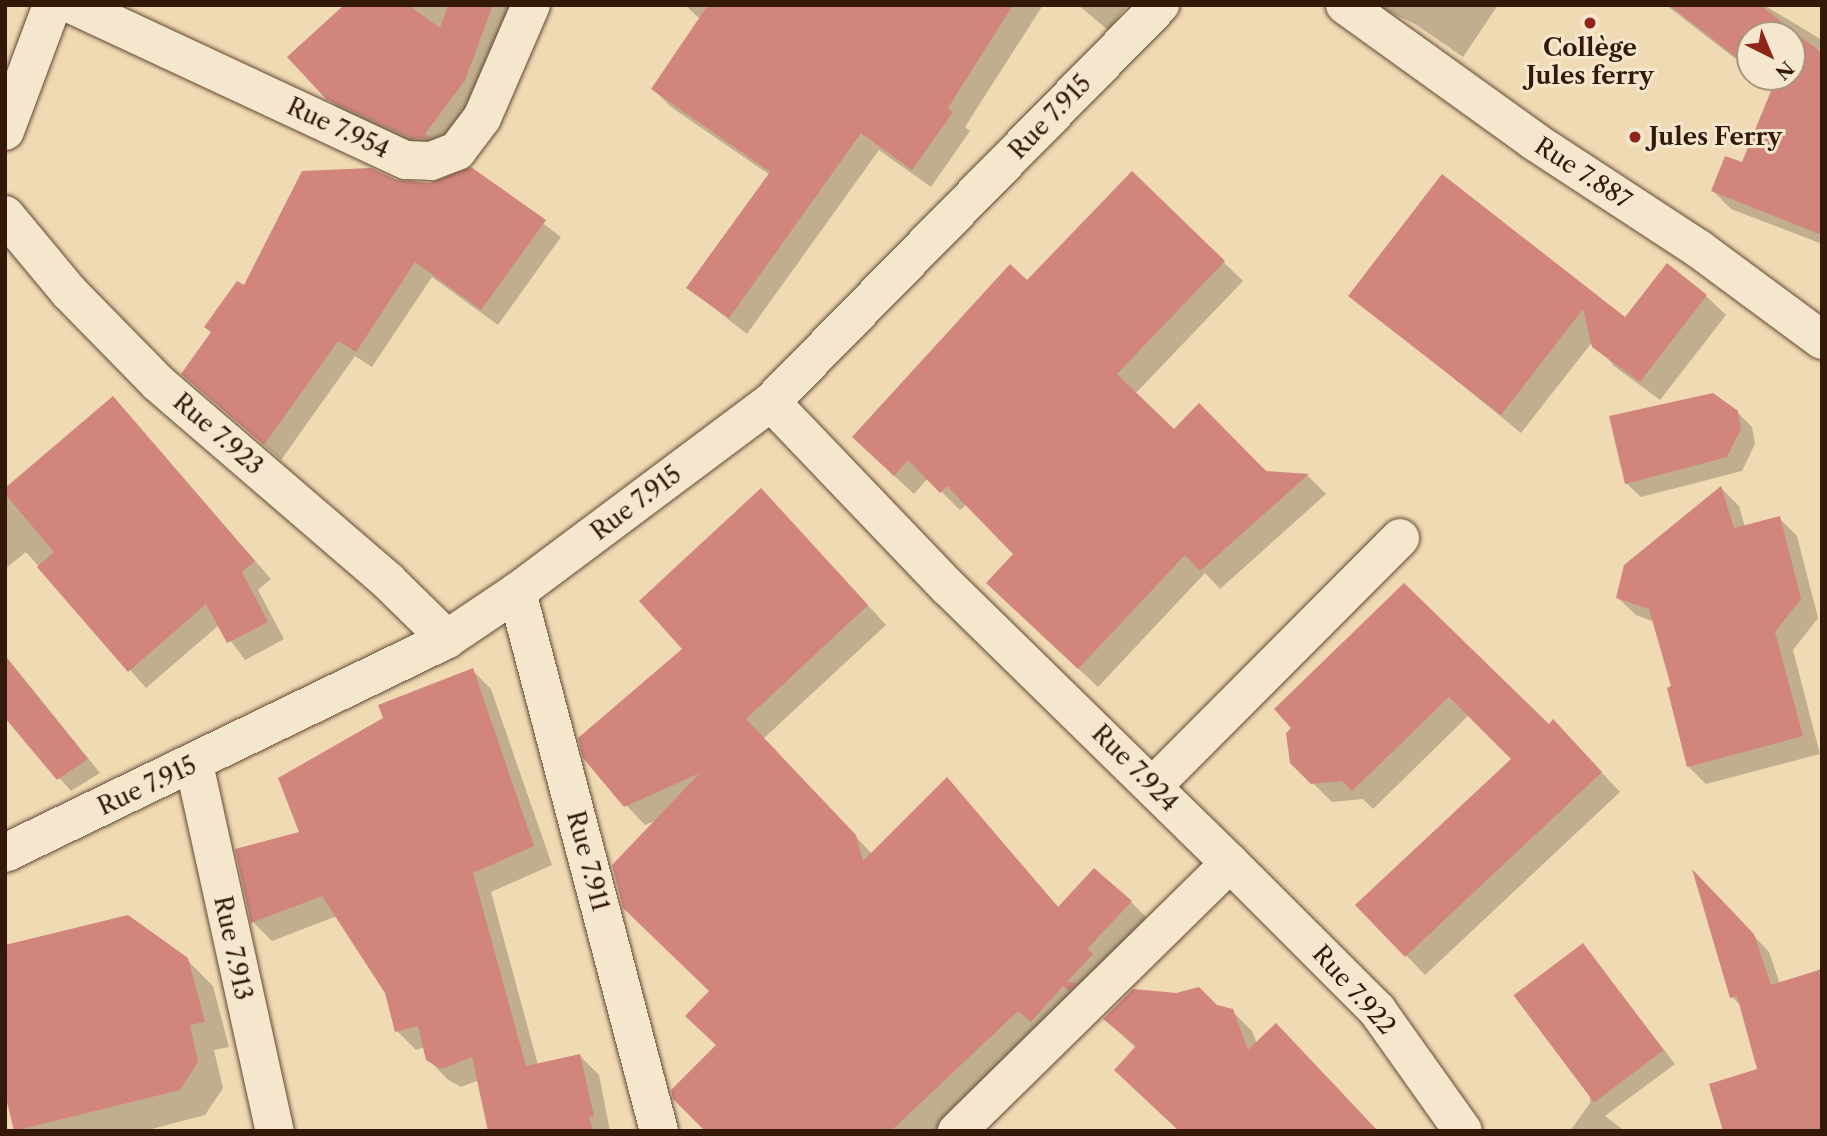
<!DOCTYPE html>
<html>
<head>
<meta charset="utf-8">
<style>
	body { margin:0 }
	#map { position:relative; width:1827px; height:1136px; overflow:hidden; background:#f0dab3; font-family:"Libre Caslon Text",serif }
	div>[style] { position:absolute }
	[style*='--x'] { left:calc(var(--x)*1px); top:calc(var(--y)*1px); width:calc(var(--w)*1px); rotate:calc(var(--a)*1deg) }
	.shadow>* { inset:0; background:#0003 }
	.building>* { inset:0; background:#d1857c; transform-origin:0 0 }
	.roads { filter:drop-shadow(0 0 2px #634934) drop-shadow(0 0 2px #634934) }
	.minor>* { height:38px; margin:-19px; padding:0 19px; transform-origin:19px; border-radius:19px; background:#f5e7ce }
	.dots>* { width:19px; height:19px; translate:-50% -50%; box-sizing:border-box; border:4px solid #f5e7ce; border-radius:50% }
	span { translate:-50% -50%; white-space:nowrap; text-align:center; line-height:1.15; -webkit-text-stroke:6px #f5e7ce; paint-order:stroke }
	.poi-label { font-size:24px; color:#341909; font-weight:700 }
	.left { translate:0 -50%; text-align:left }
	.street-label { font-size:24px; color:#341909 }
	.frame { position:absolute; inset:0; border:7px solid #341909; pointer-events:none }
	.north { position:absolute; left:1736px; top:21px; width:70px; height:70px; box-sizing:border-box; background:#f5e7ce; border:2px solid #a8957f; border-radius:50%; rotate:137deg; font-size:19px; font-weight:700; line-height:28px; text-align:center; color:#341909 }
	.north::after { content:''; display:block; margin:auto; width:24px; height:32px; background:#8f2418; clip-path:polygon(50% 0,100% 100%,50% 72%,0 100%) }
</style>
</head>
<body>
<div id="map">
	<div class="shadow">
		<div style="clip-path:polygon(346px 5px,510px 5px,477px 93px,437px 146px,425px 150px,341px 111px,328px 98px)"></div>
		<div style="clip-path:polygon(685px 5px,1043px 5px,965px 127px,970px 131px,931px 187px,879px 150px,747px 334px,688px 288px,770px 175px,671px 107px,653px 89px,700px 19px)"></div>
		<div style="clip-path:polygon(1078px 5px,1128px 5px,1108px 30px)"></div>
		<div style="clip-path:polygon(1374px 5px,1498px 5px,1463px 57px,1415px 24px)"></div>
		<div style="clip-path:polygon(1666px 5px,1764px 5px,1822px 40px,1822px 244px,1731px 209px,1713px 191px,1743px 165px,1774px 88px,1759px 77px,1792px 77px,1792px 35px,1750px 35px,1750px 70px)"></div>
		<div style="clip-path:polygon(471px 169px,561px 237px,498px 325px,432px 277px,372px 367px,355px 356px,281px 460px,184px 374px,244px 287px,397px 182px,430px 185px)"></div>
		<div style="clip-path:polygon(1132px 174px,1243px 281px,1135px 394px,1174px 431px,1265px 472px,1308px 476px,1326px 494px,1220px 589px,1205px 573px,1098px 687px,1007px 602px,1016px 554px,967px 504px,960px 510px,928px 478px,914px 494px,873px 456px)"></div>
		<div style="clip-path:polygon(1443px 177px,1625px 319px,1706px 296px,1726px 315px,1660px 400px,1614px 366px,1593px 341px,1521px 433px,1351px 295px)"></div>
		<div style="clip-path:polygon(113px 398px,271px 579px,258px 590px,284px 639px,245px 660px,219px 625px,146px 688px,26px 552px,5px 569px,5px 490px)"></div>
		<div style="clip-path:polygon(1737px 412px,1752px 427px,1755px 444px,1742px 471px,1641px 497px,1626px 483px)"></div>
		<div style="clip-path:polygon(1721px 488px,1739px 506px,1745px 527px,1779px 518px,1797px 536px,1818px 618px,1793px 650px,1820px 754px,1706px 784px,1688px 766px,1673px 688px,1654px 622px,1636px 615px,1618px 598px)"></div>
		<div style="clip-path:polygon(780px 509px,886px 625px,763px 739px,872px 854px,947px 779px,1059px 908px,1131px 902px,1150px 921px,934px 1131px,707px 1131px,718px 1045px,711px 992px,659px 819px,645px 825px,626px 805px,685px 649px)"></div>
		<div style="clip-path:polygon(1404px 586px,1549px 726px,1572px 741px,1620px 792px,1425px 975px,1358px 905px,1513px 759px,1469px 715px,1373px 809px,1363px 799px,1332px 802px,1292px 762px)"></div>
		<div style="clip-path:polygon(5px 655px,100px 773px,71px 791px,5px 715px)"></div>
		<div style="clip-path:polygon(472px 670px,491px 689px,552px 865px,491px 892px,538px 1065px,580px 1056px,599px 1075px,610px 1131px,490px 1131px,479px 1080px,461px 1087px,447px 1079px,428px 1059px,425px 1047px,416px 1050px,397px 1031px,386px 992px,337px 916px,272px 941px,253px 922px,302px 833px)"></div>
		<div style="clip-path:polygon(1708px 887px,1769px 952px,1780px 984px,1759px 1071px,1742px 1007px,1732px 997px)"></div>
		<div style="clip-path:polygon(1583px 945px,1675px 1064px,1605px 1116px,1625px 1131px,1570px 1131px,1590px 1103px)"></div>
		<div style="clip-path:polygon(187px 960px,213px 986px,229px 1047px,214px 1050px,223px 1088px,205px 1115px,144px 1131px,16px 1131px,5px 1087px)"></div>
		<div style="clip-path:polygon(1216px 1006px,1232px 1011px,1252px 1031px,1257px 1044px,1377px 1131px,1136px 1048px,1105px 1019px)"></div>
	</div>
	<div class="building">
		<div style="clip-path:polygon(344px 5px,408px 5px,440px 28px,448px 5px,493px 5px,465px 80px,425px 134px,431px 138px,411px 138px,326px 99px,287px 57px)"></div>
		<div style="clip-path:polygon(708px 5px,1013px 5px,948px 108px,953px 112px,912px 170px,861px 133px,729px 318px,686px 288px,770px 172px,651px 89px)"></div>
		<div style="clip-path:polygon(1669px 5px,1760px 5px,1822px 53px,1822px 235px,1711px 191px,1725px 156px,1742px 162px,1773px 86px,1762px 77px,1792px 77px,1792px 35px,1750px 35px,1750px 68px)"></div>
		<div style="clip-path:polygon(471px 167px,546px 220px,481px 310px,415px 262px,356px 352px,338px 341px,264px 445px,181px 374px,211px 332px,204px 327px,237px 281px,244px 285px,302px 171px,371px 168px,397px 180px,430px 183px)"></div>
		<div style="clip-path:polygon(1132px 171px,1225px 261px,1117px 374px,1174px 429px,1199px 403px,1266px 471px,1309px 474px,1200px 571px,1185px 555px,1078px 669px,986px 583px,1013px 554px,947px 486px,940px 493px,908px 460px,894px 476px,852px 437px,1010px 264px,1027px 280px)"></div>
		<div style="clip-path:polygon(1442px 174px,1625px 317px,1667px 263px,1707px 295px,1640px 382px,1592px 347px,1583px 309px,1501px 415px,1348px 296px)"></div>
		<div style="clip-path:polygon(1713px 393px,1738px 411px,1741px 429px,1727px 457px,1625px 484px,1609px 416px)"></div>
		<div style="clip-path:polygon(113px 396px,255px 561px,242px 572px,268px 622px,227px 643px,206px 604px,128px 672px,37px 567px,54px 552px,5px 494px,5px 488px)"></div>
		<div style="clip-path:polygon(1721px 486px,1734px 528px,1780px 516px,1801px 599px,1775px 632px,1803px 736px,1687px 767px,1667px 688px,1671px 686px,1649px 609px,1616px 598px,1624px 565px)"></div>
		<div style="clip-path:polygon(761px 488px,868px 605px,746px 719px,856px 835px,863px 861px,947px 777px,1058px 907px,1094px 868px,1132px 901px,1087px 949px,1093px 954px,1067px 982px,1077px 983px,1069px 991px,1063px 986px,1031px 1022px,1018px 1011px,891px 1131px,705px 1131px,673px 1099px,671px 1090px,716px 1045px,685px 1016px,709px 991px,623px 908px,612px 865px,700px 773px,624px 807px,583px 758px,578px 738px,682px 649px,639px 601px)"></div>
		<div style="clip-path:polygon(1404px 583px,1549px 724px,1553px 719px,1602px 772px,1405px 957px,1355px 905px,1511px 759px,1449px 697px,1352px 791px,1342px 781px,1311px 784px,1290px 763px,1286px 733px,1291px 728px,1274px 709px)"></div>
		<div style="clip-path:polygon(5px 656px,88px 759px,57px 780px,5px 718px)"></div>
		<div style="clip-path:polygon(473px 668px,534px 846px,473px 873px,526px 1066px,580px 1054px,594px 1116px,589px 1117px,593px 1131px,488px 1131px,472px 1057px,441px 1069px,426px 1060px,418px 1026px,395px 1032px,385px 993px,322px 896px,251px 923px,235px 849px,299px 832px,278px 778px,383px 718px,378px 705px)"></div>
		<div style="clip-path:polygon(1692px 869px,1754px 934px,1771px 985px,1822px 969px,1822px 1131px,1723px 1131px,1709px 1084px,1757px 1069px,1737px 996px,1730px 998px)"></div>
		<div style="clip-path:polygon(128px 915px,188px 958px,205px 1022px,190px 1025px,198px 1062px,180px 1090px,14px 1131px,5px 1094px,5px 945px)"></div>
		<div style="left:1583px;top:943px;width:134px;height:87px;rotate:53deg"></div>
		<div style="clip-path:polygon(1199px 987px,1217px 1005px,1233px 1009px,1248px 1050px,1276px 1023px,1378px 1131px,1179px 1131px,1114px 1070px,1136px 1046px,1103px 1019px,1133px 989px,1176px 993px)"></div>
	</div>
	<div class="roads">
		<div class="minor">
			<div style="--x:73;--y:5;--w:367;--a:25"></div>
			<div style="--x:406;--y:160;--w:25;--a:2"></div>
			<div style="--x:431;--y:161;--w:28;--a:-21"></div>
			<div style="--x:457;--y:151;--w:41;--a:-52.9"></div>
			<div style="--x:482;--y:118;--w:123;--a:-66.6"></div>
			<div style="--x:1345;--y:5;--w:233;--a:35.7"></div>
			<div style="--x:1534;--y:141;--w:197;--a:33.2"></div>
			<div style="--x:1699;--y:249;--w:153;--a:36.5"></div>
			<div style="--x:5;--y:131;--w:134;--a:-69.5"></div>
			<div style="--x:5;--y:215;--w:100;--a:50.3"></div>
			<div style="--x:69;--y:292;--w:127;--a:45.6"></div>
			<div style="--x:158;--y:383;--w:303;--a:40.7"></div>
			<div style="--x:388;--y:581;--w:83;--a:44.5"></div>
			<div style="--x:771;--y:402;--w:256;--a:46.3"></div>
			<div style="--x:948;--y:587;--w:395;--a:44.4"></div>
			<div style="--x:1230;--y:863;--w:383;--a:135.5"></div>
			<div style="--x:517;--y:592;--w:557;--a:75.24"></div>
			<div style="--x:194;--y:764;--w:376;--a:77.6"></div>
			<div style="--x:1153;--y:786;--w:350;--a:-45.1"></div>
			<div style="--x:5;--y:853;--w:491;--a:-25.8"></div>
			<div style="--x:447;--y:639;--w:84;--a:-33.9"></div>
			<div style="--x:517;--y:592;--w:317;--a:-36.8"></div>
			<div style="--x:771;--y:402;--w:556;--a:-45.58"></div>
			<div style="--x:1230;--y:863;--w:208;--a:45"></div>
			<div style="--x:1377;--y:1010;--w:148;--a:54.6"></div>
		</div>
	</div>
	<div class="dots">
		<div style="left:1590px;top:23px;background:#8f2418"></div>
		<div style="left:1635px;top:137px;background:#8f2418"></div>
	</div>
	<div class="poi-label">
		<span style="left:1590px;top:62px">Collège<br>Jules ferry</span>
		<span class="left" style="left:1649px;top:137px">Jules Ferry</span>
	</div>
	<div class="street-label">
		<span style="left:1050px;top:117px;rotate:-46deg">Rue 7.915</span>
		<span style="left:338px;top:128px;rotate:25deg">Rue 7.954</span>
		<span style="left:1583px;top:173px;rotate:33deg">Rue 7.887</span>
		<span style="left:218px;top:434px;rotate:41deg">Rue 7.923</span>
		<span style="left:636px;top:503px;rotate:-37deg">Rue 7.915</span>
		<span style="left:1135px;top:768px;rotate:45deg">Rue 7.924</span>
		<span style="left:147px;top:786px;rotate:-25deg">Rue 7.915</span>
		<span style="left:588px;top:861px;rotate:75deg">Rue 7.911</span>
		<span style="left:233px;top:948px;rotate:78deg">Rue 7.913</span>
		<span style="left:1354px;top:990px;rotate:48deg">Rue 7.922</span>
	</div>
	<div class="frame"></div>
	<div class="north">N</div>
</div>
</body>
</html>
